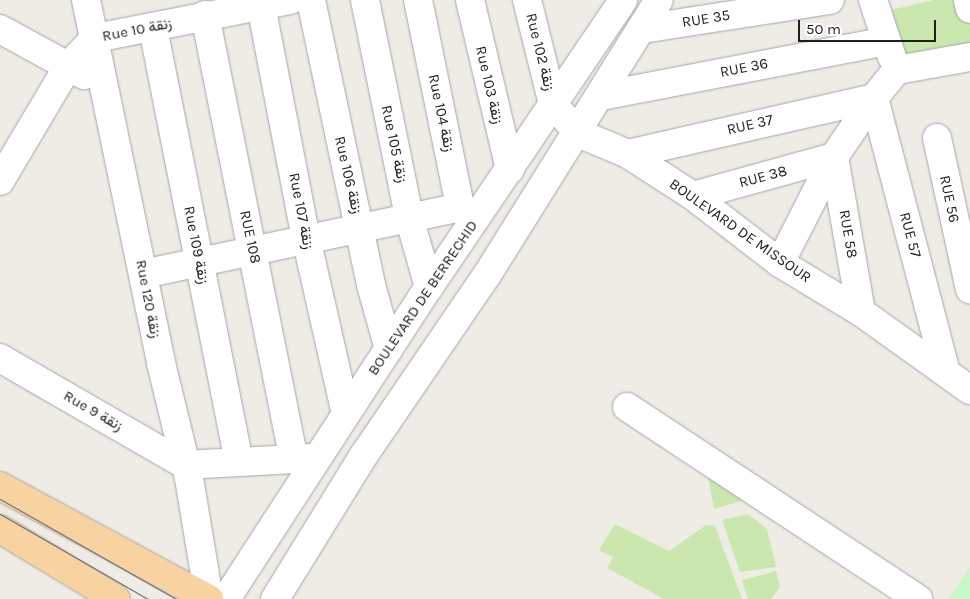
<!DOCTYPE html>
<html>
<head>
<meta charset="utf-8">
<style>
	body { margin:0 }
	#map { position:relative; width:970px; height:599px; overflow:hidden; background:#efece6; font-family:Karla,Vazirmatn,sans-serif }
	div>[style] { position:absolute }
	[style*='--x'] { left:calc(var(--x)*1px); top:calc(var(--y)*1px); width:calc(var(--w)*1px); rotate:calc(var(--a)*1deg) }
	.grass>* { inset:0; background:#cae8ad }
	.park>* { inset:0; background:#c4f8c8 }
	.roads { filter:drop-shadow(0 0 1px #a6a6a6) drop-shadow(0 0 1px #a6a6a6) }
	.minor>* { height:28px; margin:-14px; padding:0 14px; transform-origin:14px; border-radius:14px; background:#fff }
	.major>* { height:28px; margin:-14px; padding:0 14px; transform-origin:14px; border-radius:14px; background:#f9d2a1 }
	.tram>* { height:1px; margin:-0.5px; padding:0 0.5px; transform-origin:0.5px; border-radius:0.5px; background:#6d6d6d }
	span { translate:-50% -50%; white-space:nowrap; text-align:center; line-height:1.15; -webkit-text-stroke:4px #fff; paint-order:stroke }
	.street-label { font-size:15px; color:#1f1f1f }
	.scale { position:absolute; left:798px; top:20px; width:138px; height:22px; box-sizing:border-box; border:2px solid #1f1f1f; border-top:0; padding-left:6px; font-size:15px; line-height:18px; white-space:nowrap; color:#1f1f1f; -webkit-text-stroke:4px #fff; paint-order:stroke }
</style>
</head>
<body>
<div id="map">
	<div class="grass">
		<div style="clip-path:polygon(934px 0,965px 0,970px 25px,970px 53px,905px 66px,891px 10px)"></div>
		<div style="clip-path:polygon(708px 477px,745px 500px,714px 509px)"></div>
		<div style="clip-path:polygon(748px 514px,767px 529px,776px 567px,740px 572px,722px 520px)"></div>
		<div style="clip-path:polygon(615px 524px,669px 551px,706px 525px,715px 526px,742px 599px,664px 599px,607px 568px,613px 557px,599px 550px)"></div>
		<div style="clip-path:polygon(776px 571px,780px 587px,771px 599px,748px 599px,742px 580px)"></div>
	</div>
	<div class="park">
		<div style="clip-path:polygon(970px 567px,970px 599px,949px 599px)"></div>
	</div>
	<div class="roads">
		<div class="minor">
			<div style="--x:86;--y:0;--w:371;--a:78.3"></div>
			<div style="--x:161;--y:363;--w:118;--a:76.3"></div>
			<div style="--x:189;--y:478;--w:123;--a:80.6"></div>
			<div style="--x:260;--y:0;--w:242;--a:79.1"></div>
			<div style="--x:306;--y:238;--w:180;--a:77.2"></div>
			<div style="--x:311;--y:0;--w:291;--a:78.1"></div>
			<div style="--x:371;--y:285;--w:66;--a:74.3"></div>
			<div style="--x:365;--y:0;--w:221;--a:78.5"></div>
			<div style="--x:409;--y:217;--w:73;--a:74.1"></div>
			<div style="--x:418;--y:0;--w:211;--a:78.5"></div>
			<div style="--x:460;--y:207;--w:18;--a:47"></div>
			<div style="--x:470;--y:0;--w:174;--a:76.7"></div>
			<div style="--x:527;--y:0;--w:107;--a:76"></div>
			<div style="--x:553;--y:104;--w:38;--a:49"></div>
			<div style="--x:578;--y:133;--w:54;--a:22.8"></div>
			<div style="--x:628;--y:154;--w:77;--a:32.9"></div>
			<div style="--x:693;--y:196;--w:110;--a:37.6"></div>
			<div style="--x:780;--y:263;--w:95;--a:31.2"></div>
			<div style="--x:861;--y:312;--w:134;--a:35.6"></div>
			<div style="--x:873;--y:0;--w:60;--a:71.6"></div>
			<div style="--x:968;--y:0;--w:9;--a:77"></div>
			<div style="--x:205;--y:15;--w:453;--a:78.7"></div>
			<div style="--x:153;--y:28;--w:442;--a:78.8"></div>
			<div style="--x:0;--y:29;--w:96;--a:28.7"></div>
			<div style="--x:642;--y:29;--w:190;--a:-8.8"></div>
			<div style="--x:601;--y:96;--w:290;--a:-10.9"></div>
			<div style="--x:937;--y:138;--w:155;--a:77.7"></div>
			<div style="--x:628;--y:154;--w:252;--a:-12.8"></div>
			<div style="--x:874;--y:98;--w:284;--a:75.3"></div>
			<div style="--x:0;--y:181;--w:135;--a:-59.3"></div>
			<div style="--x:69;--y:65;--w:37;--a:-46"></div>
			<div style="--x:95;--y:38;--w:199;--a:-11"></div>
			<div style="--x:693;--y:196;--w:146;--a:-15.5"></div>
			<div style="--x:834;--y:157;--w:157;--a:80.1"></div>
			<div style="--x:780;--y:263;--w:119;--a:-63"></div>
			<div style="--x:834;--y:157;--w:71;--a:-55.9"></div>
			<div style="--x:874;--y:98;--w:36;--a:-51"></div>
			<div style="--x:897;--y:70;--w:74;--a:-10.1"></div>
			<div style="--x:143;--y:274;--w:324;--a:-11.9"></div>
			<div style="--x:0;--y:358;--w:214;--a:30"></div>
			<div style="--x:185;--y:465;--w:127;--a:-3.2"></div>
			<div style="--x:627;--y:407;--w:349;--a:33.4"></div>
			<div style="--x:226;--y:599;--w:372;--a:-57"></div>
			<div style="--x:429;--y:287;--w:346;--a:-55.9"></div>
			<div style="--x:275;--y:599;--w:169;--a:-58.3"></div>
			<div style="--x:364;--y:455;--w:218;--a:-55.7"></div>
			<div style="--x:487;--y:275;--w:324;--a:-58"></div>
		</div>
		<div class="major">
			<div style="--x:0;--y:486;--w:238;--a:28.4"></div>
			<div style="--x:0;--y:529;--w:135;--a:31.1"></div>
		</div>
	</div>
	<div class="tram">
		<div style="--x:0;--y:499;--w:202;--a:29.6"></div>
		<div style="--x:0;--y:514;--w:171;--a:29.9"></div>
	</div>
	<div class="street-label">
		<span style="left:706px;top:19px;rotate:-9deg">RUE 35</span>
		<span style="left:137px;top:30px;rotate:-11deg">Rue 10 زنقة</span>
		<span style="left:540px;top:52px;rotate:76deg">Rue 102 زنقة</span>
		<span style="left:744px;top:68px;rotate:-11deg">RUE 36</span>
		<span style="left:489px;top:85px;rotate:77deg">Rue 103 زنقة</span>
		<span style="left:441px;top:113px;rotate:78deg">Rue 104 زنقة</span>
		<span style="left:750px;top:125px;rotate:-13deg">RUE 37</span>
		<span style="left:394px;top:144px;rotate:78deg">Rue 105 زنقة</span>
		<span style="left:348px;top:175px;rotate:77deg">Rue 106 زنقة</span>
		<span style="left:763px;top:177px;rotate:-15deg">RUE 38</span>
		<span style="left:949px;top:199px;rotate:78deg">RUE 56</span>
		<span style="left:301px;top:211px;rotate:79deg">Rue 107 زنقة</span>
		<span style="left:740px;top:231px;rotate:35deg">BOULEVARD DE MISSOUR</span>
		<span style="left:848px;top:234px;rotate:80deg">RUE 58</span>
		<span style="left:910px;top:235px;rotate:75deg">RUE 57</span>
		<span style="left:250px;top:237px;rotate:78deg">RUE 108</span>
		<span style="left:196px;top:245px;rotate:79deg">Rue 109 زنقة</span>
		<span style="left:423px;top:298px;rotate:-56deg">BOULEVARD DE BERRECHID</span>
		<span style="left:148px;top:299px;rotate:79deg">Rue 120 زنقة</span>
		<span style="left:93px;top:411px;rotate:30deg">Rue 9 زنقة</span>
	</div>
	<div class="scale">50 m</div>
</div>
</body>
</html>
